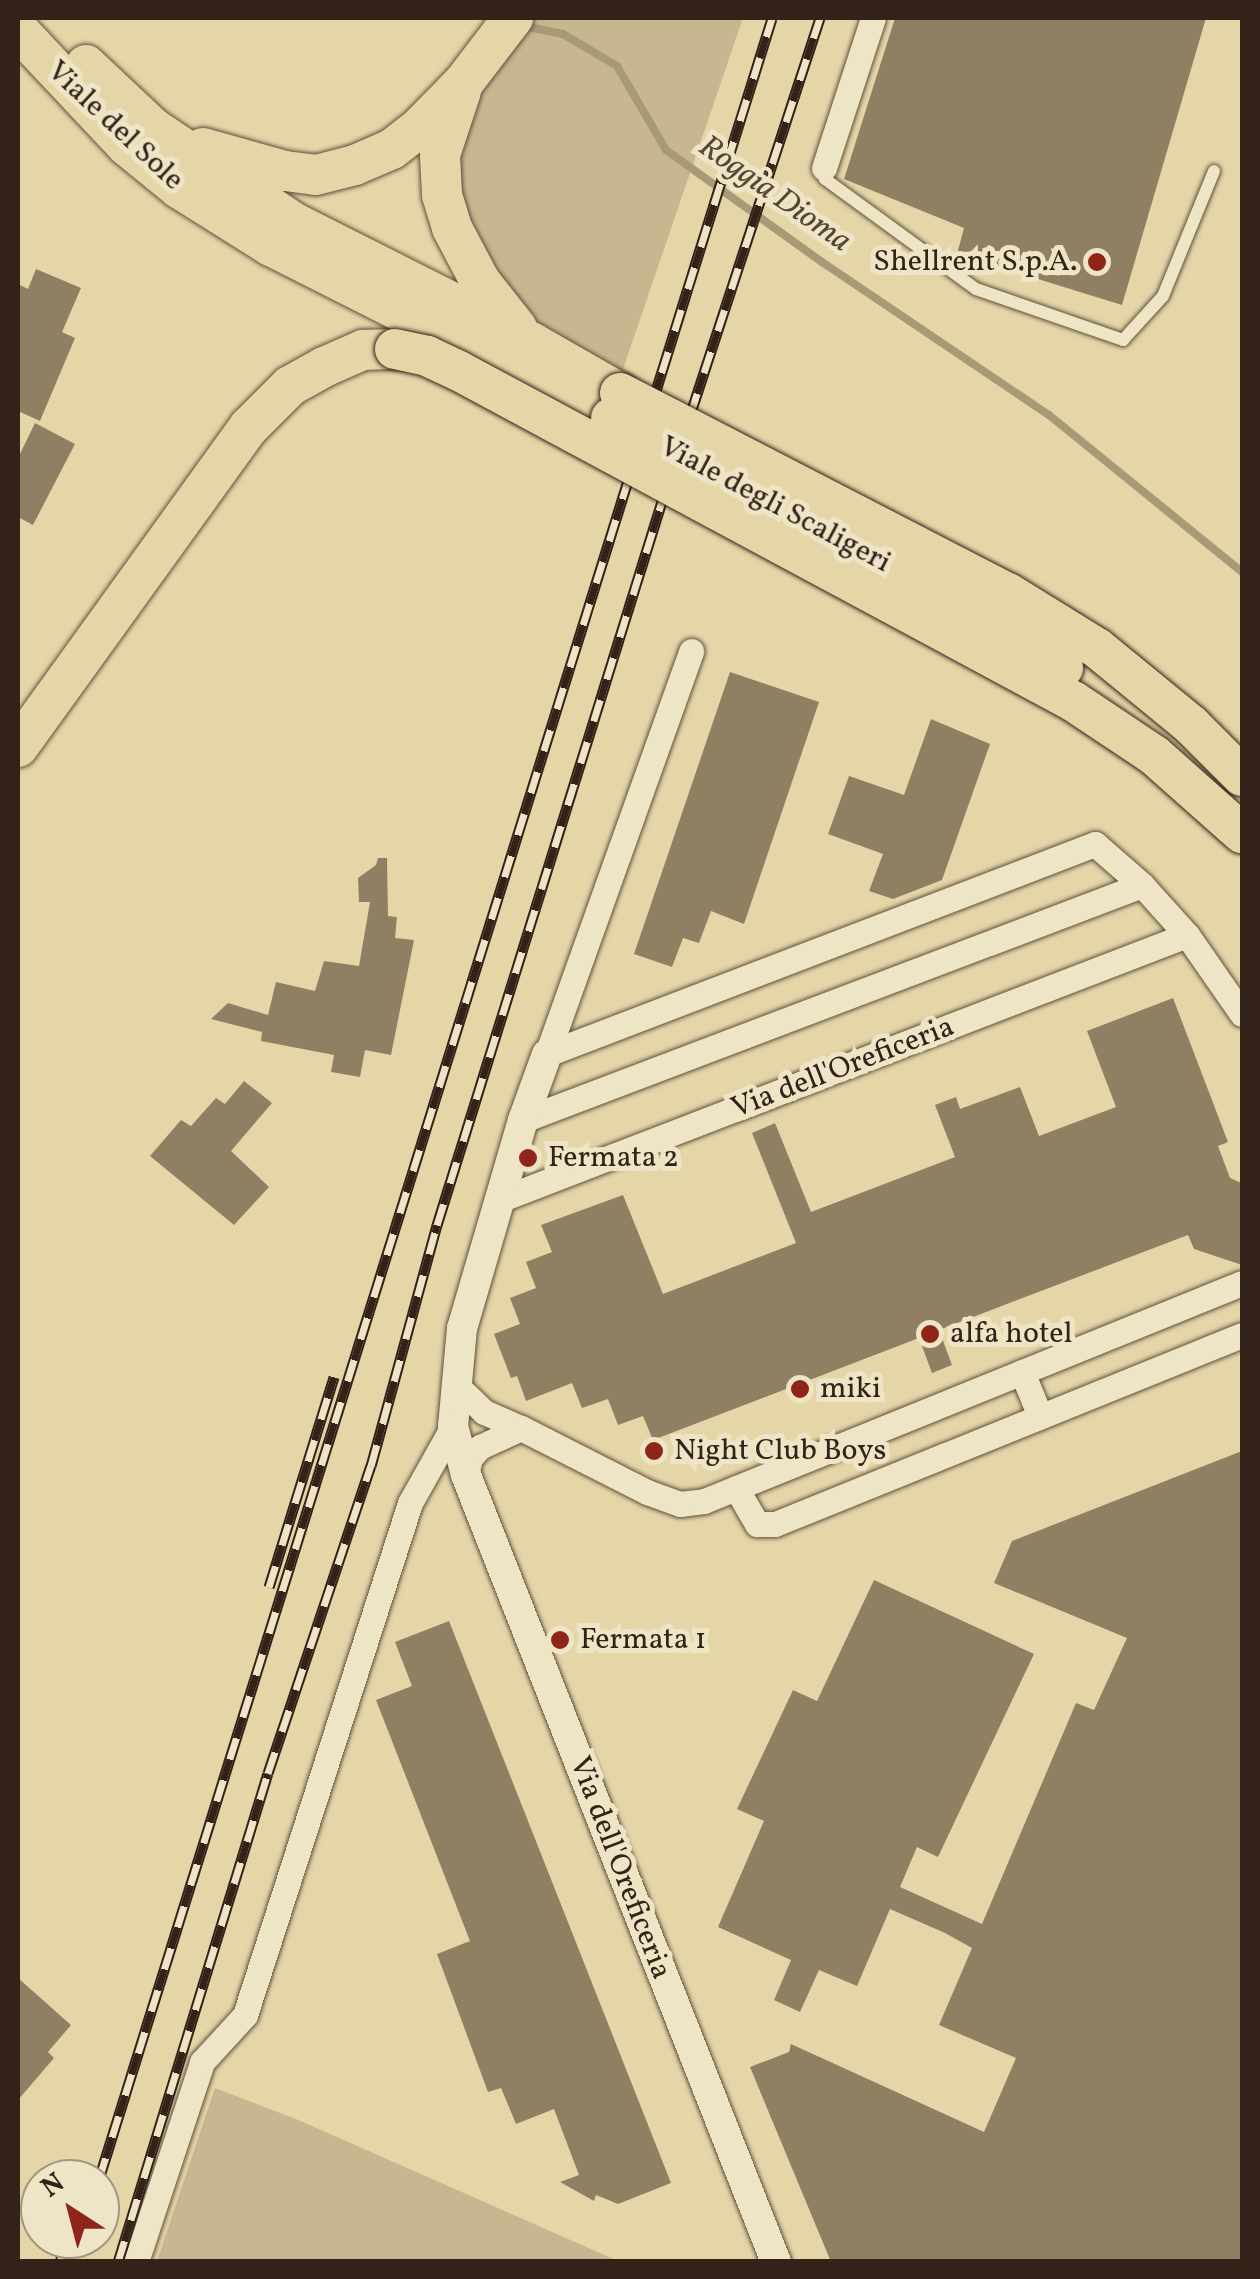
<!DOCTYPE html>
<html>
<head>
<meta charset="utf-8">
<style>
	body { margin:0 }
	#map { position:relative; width:1260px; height:2279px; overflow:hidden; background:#e5d6a8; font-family:Vollkorn,serif }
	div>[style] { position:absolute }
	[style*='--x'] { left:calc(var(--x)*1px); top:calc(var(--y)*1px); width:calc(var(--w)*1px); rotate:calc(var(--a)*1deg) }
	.green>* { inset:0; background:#c7b790 }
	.stream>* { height:8px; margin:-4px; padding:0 4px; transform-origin:4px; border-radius:4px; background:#a89977 }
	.building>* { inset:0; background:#908063 }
	.roads { filter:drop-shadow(0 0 2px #604f3c) drop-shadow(0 0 2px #604f3c) }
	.service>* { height:12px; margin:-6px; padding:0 6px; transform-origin:6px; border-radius:6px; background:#eee4c6 }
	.minor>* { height:25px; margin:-12.5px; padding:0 12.5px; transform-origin:12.5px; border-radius:12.5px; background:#eee4c6 }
	.tertiary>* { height:30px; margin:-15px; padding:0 15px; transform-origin:15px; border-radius:15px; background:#eee4c6 }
	.trunk>* { height:40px; margin:-20px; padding:0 20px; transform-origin:20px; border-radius:20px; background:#e5d6a8 }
	.rail>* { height:11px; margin-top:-5.5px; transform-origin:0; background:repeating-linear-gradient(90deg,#eee4c6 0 22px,#332218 0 44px); box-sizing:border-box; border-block:2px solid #332218 }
	.bridges { filter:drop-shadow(0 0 2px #332218) drop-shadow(0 0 2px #332218) }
	.trunk-bridge>* { height:40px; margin:-20px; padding:0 20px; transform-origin:20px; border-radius:20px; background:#e5d6a8 }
	.dots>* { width:28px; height:28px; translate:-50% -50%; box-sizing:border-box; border:5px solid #eee4c6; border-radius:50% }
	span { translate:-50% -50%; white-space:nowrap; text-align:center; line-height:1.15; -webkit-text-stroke:10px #eee4c6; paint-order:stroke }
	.street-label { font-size:30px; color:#332218 }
	.poi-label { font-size:30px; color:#332218 }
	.right { translate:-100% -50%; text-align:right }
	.left { translate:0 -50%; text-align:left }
	.water-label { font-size:32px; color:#564634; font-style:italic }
	.frame { position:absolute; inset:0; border:20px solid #332218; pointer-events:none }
	.north { position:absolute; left:20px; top:2159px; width:100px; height:100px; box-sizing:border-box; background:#eee4c6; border:2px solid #a39680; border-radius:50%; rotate:324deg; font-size:28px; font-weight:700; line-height:40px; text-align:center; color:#332218 }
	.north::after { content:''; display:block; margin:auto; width:35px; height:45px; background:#8f2418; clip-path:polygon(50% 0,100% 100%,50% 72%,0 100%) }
</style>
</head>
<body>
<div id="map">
	<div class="green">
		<div style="clip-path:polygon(523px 18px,743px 18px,621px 375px,535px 330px,477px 271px,448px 149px)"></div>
		<div style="clip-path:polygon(215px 2088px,296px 2119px,618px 2261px,157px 2261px)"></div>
	</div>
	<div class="stream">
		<div style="--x:523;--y:26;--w:41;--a:11.3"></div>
		<div style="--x:563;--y:34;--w:63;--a:30.7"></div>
		<div style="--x:617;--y:66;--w:97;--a:59.7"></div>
		<div style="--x:666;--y:150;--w:192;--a:35.7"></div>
		<div style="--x:822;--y:262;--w:274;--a:34"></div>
		<div style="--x:1049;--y:415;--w:249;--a:39.1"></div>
	</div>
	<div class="building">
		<div style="clip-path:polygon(895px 18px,1206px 18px,1122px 305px,957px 254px,964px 228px,844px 179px)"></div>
		<div style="clip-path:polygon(36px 269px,81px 288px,62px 332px,75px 338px,40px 421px,18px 411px,18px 284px,28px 289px)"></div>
		<div style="clip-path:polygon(35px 423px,75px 444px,33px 525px,18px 517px,18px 458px)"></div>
		<div style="clip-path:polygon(730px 672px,819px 702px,744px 924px,711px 911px,699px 943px,683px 938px,672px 967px,634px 954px)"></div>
		<div style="clip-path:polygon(931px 719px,990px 744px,942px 880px,893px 899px,869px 891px,883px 854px,828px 834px,849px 776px,904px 795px)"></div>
		<div style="clip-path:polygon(378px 858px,387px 858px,388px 916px,397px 917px,395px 938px,414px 940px,391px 1055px,365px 1050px,360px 1077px,331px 1072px,334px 1055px,261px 1041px,262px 1032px,211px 1019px,228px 1003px,268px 1015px,276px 982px,315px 991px,324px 961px,359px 966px,370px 902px,359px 902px,358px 878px,376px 865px)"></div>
		<div style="clip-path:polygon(1173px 998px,1228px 1142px,1218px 1146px,1230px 1178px,1242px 1183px,1242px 1265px,1194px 1249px,1188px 1235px,939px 1330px,952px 1365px,932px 1373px,919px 1338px,653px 1440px,643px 1416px,618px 1425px,608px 1399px,582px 1408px,572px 1383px,526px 1401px,517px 1376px,511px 1378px,494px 1334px,520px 1324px,510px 1298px,536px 1288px,526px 1262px,552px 1252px,541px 1225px,623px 1195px,663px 1294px,796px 1243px,752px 1133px,775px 1123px,811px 1212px,955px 1157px,935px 1105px,956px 1097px,960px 1109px,1020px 1087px,1039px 1136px,1116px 1107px,1087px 1031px)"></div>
		<div style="clip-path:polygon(244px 1081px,272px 1103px,231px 1151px,269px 1187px,234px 1225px,150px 1156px,181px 1120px,191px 1126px,216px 1098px,225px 1104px)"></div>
		<div style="clip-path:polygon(1242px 1451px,1242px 2262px,831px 2262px,750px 2067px,789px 2052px,791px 2044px,984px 2132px,1016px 2058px,939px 2025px,972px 1948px,945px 1933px,890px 1909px,857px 1986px,819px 1970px,800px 2012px,774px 2000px,791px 1960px,718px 1927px,764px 1821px,737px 1809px,793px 1690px,817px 1701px,874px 1580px,1034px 1654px,938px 1857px,917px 1847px,900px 1887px,982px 1924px,1076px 1703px,1094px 1710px,1127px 1638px,994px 1583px,1012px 1541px)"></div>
		<div style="clip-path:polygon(449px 1621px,671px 2183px,618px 2204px,596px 2195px,594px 2201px,560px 2182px,579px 2175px,554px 2109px,516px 2124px,501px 2088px,488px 2092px,437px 1954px,470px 1941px,376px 1700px,412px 1686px,395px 1642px)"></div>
		<div style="clip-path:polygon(18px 1978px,71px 2025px,48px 2052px,54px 2058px,18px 2100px)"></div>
	</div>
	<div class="roads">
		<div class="service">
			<div style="--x:824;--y:168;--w:11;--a:85"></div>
			<div style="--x:825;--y:179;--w:187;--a:36.1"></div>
			<div style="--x:976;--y:289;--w:156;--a:19.1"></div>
			<div style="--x:1123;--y:340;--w:59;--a:-47.7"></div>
			<div style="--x:1163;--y:296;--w:135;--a:-67.8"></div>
		</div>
		<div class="minor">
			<div style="--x:824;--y:168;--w:158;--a:-71.9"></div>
			<div style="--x:547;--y:1054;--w:587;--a:-20.97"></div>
			<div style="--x:1095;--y:844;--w:62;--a:41.1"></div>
			<div style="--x:547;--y:1054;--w:428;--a:-70.3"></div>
			<div style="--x:523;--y:1120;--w:662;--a:-20.79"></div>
			<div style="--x:1142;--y:885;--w:67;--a:48"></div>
			<div style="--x:1187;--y:935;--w:96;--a:55.2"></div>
			<div style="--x:499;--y:1200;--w:737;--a:-21.07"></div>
			<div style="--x:1022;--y:1372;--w:48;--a:67.8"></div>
			<div style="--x:455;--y:1384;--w:40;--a:44"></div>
			<div style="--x:484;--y:1412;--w:40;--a:23.4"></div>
			<div style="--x:466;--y:1475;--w:17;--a:-77"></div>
			<div style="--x:470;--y:1458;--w:15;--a:-48"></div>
			<div style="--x:480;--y:1447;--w:45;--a:-24.9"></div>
			<div style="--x:521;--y:1428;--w:141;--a:26.9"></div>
			<div style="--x:647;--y:1492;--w:35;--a:20"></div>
			<div style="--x:680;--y:1504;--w:24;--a:-7"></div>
			<div style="--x:704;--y:1501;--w:580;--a:-22.06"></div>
			<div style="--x:736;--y:1488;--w:42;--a:59.7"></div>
			<div style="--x:757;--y:1524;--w:18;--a:0"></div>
			<div style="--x:775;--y:1524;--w:504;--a:-22.03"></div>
			<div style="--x:136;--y:2262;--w:211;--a:-71.7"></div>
			<div style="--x:202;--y:2062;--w:64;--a:-47.5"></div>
			<div style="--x:245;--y:2015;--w:538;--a:-72.14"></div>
			<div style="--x:410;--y:1503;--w:88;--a:-60.8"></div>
		</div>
		<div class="tertiary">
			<div style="--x:547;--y:1054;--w:70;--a:110"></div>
			<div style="--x:523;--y:1120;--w:217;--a:106.3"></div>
			<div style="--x:462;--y:1328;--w:98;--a:95.2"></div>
			<div style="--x:453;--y:1426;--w:51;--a:75.1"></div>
			<div style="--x:466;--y:1475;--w:846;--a:68.5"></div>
		</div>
		<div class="trunk">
			<div style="--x:18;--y:30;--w:159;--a:46.8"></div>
			<div style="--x:127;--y:146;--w:68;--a:39.1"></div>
			<div style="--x:180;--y:189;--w:107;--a:32.1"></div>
			<div style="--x:271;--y:246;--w:381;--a:26.8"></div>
			<div style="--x:86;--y:65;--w:92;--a:43.2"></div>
			<div style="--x:153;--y:128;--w:169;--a:33.9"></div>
			<div style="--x:293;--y:222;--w:267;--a:26.8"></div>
			<div style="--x:531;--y:342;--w:103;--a:29.8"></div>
			<div style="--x:461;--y:91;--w:67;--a:108.2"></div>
			<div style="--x:440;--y:155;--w:40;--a:87.1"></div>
			<div style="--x:442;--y:195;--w:34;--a:73"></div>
			<div style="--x:452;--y:228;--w:60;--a:62.2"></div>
			<div style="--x:480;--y:281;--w:60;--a:51.8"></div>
			<div style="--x:203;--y:148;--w:85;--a:15.7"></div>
			<div style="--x:285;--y:171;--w:31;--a:7"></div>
			<div style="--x:316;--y:175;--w:40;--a:-14.4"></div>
			<div style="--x:355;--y:165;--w:40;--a:-23.4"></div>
			<div style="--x:392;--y:149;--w:37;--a:-38"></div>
			<div style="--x:421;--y:126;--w:62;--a:-45.7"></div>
			<div style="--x:464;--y:82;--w:81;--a:-52.6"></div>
			<div style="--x:18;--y:747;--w:395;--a:-54.2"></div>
			<div style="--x:249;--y:427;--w:58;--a:-45"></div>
			<div style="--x:290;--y:386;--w:39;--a:-29"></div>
			<div style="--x:324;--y:367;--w:43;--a:-23.6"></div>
			<div style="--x:363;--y:350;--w:32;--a:-2"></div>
		</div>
	</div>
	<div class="rail">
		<div style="--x:269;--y:1587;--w:220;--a:-72.8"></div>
		<div style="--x:99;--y:2179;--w:2263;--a:-72.7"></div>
		<div style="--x:60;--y:2262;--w:24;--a:-73"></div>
		<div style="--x:118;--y:2262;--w:511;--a:-72.95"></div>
		<div style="--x:268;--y:1773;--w:324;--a:-71.5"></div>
		<div style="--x:371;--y:1466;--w:250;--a:-74.7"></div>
		<div style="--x:437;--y:1225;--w:761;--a:-72.73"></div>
		<div style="--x:663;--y:498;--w:505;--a:-71.89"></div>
	</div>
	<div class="bridges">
		<div class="trunk-bridge">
			<div style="--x:395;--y:349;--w:33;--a:12"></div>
			<div style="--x:427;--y:356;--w:35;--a:25"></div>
			<div style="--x:459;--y:371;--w:697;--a:28.26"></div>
			<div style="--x:1073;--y:701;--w:97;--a:33.7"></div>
			<div style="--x:1154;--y:755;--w:118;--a:41.6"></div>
			<div style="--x:620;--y:393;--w:437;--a:27.3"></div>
			<div style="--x:1008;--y:593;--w:105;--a:31.7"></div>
			<div style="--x:1097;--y:648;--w:122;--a:39.3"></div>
			<div style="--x:1191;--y:725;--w:72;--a:45"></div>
			<div style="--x:611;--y:418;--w:434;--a:28"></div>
			<div style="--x:994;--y:622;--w:83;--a:33.7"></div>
		</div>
	</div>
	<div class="dots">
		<div style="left:1097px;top:262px;background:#8f2418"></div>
		<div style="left:528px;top:1158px;background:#8f2418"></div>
		<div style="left:930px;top:1334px;background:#8f2418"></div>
		<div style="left:800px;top:1389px;background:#8f2418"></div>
		<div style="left:654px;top:1451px;background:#8f2418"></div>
		<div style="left:560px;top:1640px;background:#8f2418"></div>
	</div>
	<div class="street-label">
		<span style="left:115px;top:126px;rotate:43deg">Viale del Sole</span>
		<span style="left:775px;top:505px;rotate:28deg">Viale degli Scaligeri</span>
		<span style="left:843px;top:1068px;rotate:-21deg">Via dell'Oreficeria</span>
		<span style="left:620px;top:1868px;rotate:69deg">Via dell'Oreficeria</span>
	</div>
	<div class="poi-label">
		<span class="right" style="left:1077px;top:262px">Shellrent S.p.A.</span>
		<span class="left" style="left:548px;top:1158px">Fermata 2</span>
		<span class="left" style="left:950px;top:1334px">alfa hotel</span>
		<span class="left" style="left:820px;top:1389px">miki</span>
		<span class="left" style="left:674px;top:1451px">Night Club Boys</span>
		<span class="left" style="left:580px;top:1640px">Fermata 1</span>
	</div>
	<div class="water-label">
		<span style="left:774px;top:195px;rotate:35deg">Roggia Dioma</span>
	</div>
	<div class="frame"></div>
	<div class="north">N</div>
</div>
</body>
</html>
